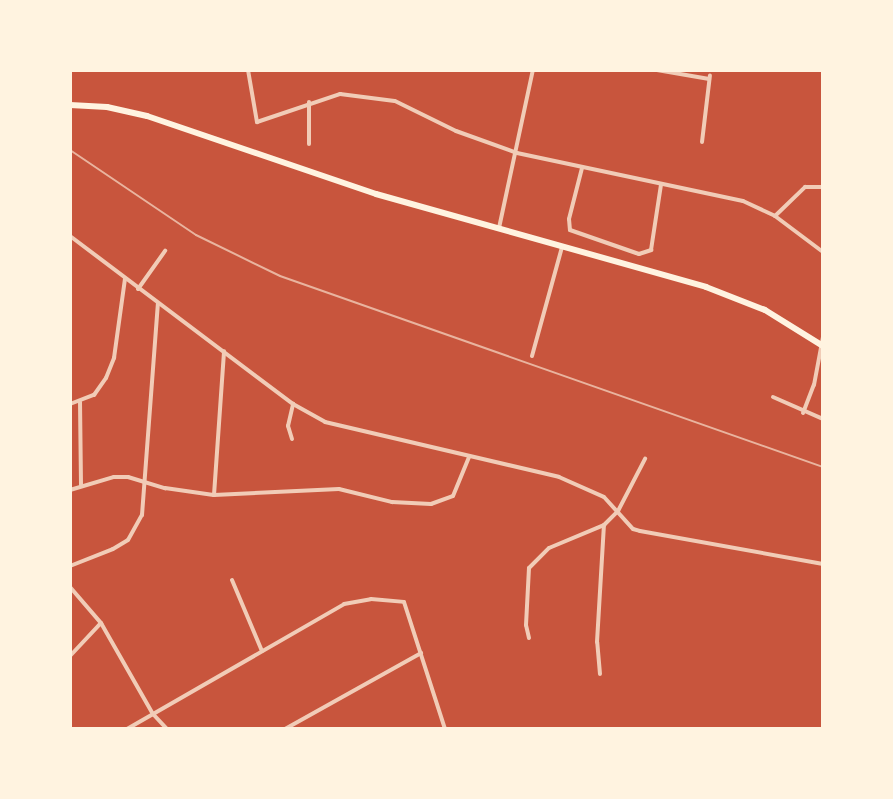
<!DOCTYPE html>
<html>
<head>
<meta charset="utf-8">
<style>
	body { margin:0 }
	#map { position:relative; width:893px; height:799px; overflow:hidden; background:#c8553d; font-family:"Alegreya Sans",sans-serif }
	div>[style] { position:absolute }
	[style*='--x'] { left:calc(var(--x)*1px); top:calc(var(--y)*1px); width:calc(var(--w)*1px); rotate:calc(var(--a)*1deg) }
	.minor>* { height:4px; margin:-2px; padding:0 2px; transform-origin:2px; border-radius:2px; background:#f1ccb7 }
	.secondary>* { height:6px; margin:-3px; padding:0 3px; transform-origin:3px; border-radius:3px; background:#fff3e0 }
	.rail>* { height:2px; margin:-1px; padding:0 1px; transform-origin:1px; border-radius:1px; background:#e9b49f }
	span { translate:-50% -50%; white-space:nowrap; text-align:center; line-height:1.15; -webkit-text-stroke:6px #fff3e0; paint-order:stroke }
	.frame { position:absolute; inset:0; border:72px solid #fff3e0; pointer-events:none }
</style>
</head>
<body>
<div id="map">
	<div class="minor">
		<div style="--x:248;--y:70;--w:53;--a:80.2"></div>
		<div style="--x:257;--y:122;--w:88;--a:-18.6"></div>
		<div style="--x:340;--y:94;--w:55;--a:7.3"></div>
		<div style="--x:395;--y:101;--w:68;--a:26.2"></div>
		<div style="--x:456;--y:131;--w:65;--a:19.8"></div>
		<div style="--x:517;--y:153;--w:231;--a:12"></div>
		<div style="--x:743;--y:201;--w:35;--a:25"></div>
		<div style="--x:775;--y:216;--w:60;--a:36.9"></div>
		<div style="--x:657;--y:70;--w:53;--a:9.8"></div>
		<div style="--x:309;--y:102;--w:42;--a:90"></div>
		<div style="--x:702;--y:142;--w:67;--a:-83.2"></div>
		<div style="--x:582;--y:168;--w:53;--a:104.3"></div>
		<div style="--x:569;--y:219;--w:11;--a:85"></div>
		<div style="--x:570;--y:230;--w:73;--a:19.2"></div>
		<div style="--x:639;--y:254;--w:13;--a:-18"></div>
		<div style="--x:651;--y:250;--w:66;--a:-81.3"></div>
		<div style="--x:775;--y:216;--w:42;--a:-44"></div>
		<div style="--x:805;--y:187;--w:18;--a:0"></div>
		<div style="--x:499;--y:228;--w:162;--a:-77.9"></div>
		<div style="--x:70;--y:236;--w:279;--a:37"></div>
		<div style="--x:293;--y:404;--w:37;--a:29"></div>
		<div style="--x:325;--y:422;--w:240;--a:13.2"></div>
		<div style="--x:559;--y:477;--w:49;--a:24"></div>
		<div style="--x:604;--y:497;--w:43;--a:47.8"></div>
		<div style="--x:633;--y:529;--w:7;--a:16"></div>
		<div style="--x:640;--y:531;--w:186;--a:10.2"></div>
		<div style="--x:138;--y:289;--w:47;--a:-54.6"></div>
		<div style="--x:532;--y:356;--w:113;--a:-74.6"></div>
		<div style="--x:773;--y:397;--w:55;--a:23.7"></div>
		<div style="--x:80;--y:402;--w:84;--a:89.3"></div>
		<div style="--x:70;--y:404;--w:26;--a:-21"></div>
		<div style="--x:94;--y:395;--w:21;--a:-55"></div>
		<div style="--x:106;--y:378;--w:22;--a:-68"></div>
		<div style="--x:114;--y:358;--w:80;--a:-82.1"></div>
		<div style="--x:803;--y:413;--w:30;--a:-69"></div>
		<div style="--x:814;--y:385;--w:49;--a:-79.4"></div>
		<div style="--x:292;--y:439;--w:14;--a:-107"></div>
		<div style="--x:288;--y:426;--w:23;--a:-77"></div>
		<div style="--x:70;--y:490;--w:46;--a:-16.5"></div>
		<div style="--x:114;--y:477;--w:14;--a:0"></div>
		<div style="--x:128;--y:477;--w:39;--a:17"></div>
		<div style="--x:165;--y:488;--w:49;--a:8.1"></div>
		<div style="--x:214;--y:495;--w:125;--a:-2.7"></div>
		<div style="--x:339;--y:489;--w:55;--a:13.8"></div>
		<div style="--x:392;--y:502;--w:39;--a:3"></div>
		<div style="--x:431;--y:504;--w:23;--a:-20"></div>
		<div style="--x:453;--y:496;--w:42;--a:-67.7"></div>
		<div style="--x:214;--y:495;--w:144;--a:-86"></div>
		<div style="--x:70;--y:566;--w:46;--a:-21.6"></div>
		<div style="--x:113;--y:549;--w:17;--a:-31"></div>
		<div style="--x:128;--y:540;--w:29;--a:-61"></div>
		<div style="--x:142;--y:515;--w:212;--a:-85.7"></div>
		<div style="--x:232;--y:580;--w:77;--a:67.1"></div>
		<div style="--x:70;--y:587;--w:48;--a:49.3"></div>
		<div style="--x:101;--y:623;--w:105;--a:60.3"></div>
		<div style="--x:153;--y:714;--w:21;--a:47"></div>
		<div style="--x:529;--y:638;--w:13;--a:-103"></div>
		<div style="--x:526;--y:625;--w:57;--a:-87"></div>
		<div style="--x:529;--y:568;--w:28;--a:-45"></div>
		<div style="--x:549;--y:548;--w:60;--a:-22.7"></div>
		<div style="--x:604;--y:525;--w:20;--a:-45"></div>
		<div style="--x:618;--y:511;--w:59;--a:-62.6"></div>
		<div style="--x:70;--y:656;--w:45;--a:-46.8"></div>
		<div style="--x:600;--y:674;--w:32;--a:-95"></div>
		<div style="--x:597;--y:642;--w:117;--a:-86.6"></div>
		<div style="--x:127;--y:729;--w:250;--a:-29.9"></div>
		<div style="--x:344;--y:604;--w:27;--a:-10"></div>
		<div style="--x:371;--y:599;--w:33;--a:5"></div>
		<div style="--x:404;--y:602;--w:133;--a:72.1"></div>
		<div style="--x:285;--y:729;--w:156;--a:-29.2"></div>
	</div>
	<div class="secondary">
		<div style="--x:70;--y:105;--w:37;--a:3"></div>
		<div style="--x:107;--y:107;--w:41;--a:12.7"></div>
		<div style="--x:147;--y:116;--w:242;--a:18.8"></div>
		<div style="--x:376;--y:194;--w:343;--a:15.7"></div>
		<div style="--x:706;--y:287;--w:63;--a:21.3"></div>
		<div style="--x:765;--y:310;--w:68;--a:31.8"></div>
	</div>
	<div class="rail">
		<div style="--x:70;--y:150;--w:152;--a:34"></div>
		<div style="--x:196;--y:235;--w:93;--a:26"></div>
		<div style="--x:280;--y:276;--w:576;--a:19.38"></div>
	</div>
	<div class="frame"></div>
</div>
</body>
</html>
